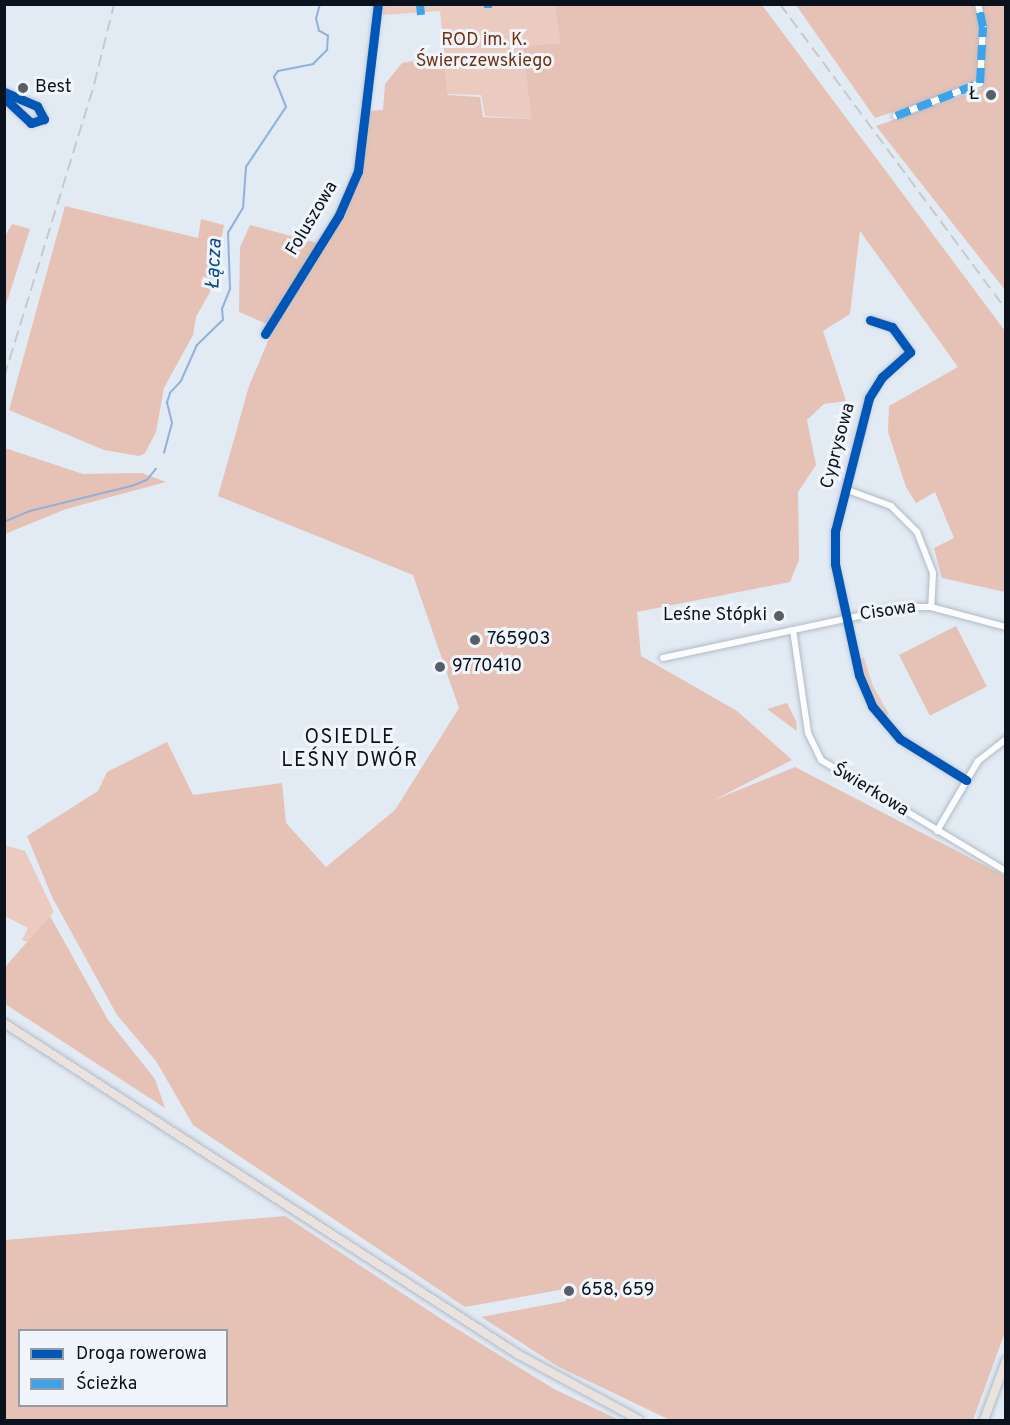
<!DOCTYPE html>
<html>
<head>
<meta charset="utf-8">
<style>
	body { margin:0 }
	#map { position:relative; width:1010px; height:1425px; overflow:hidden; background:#e2eaf4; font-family:Overpass,sans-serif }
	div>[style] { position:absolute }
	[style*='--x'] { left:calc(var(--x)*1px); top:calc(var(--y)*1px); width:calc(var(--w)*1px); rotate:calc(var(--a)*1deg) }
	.green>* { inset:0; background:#ebcbc0 }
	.forest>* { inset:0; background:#e5c2b5; transform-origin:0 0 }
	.stream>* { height:1.5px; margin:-0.75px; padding:0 0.75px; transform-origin:0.75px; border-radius:0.75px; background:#8fb1da }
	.roads { filter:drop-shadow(0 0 2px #b2bac4) drop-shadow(0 0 2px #b2bac4) }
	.minor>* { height:6px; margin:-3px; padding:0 3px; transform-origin:3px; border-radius:3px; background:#fbfcfd }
	.major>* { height:8px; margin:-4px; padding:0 4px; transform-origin:4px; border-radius:4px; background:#eae2df }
	.rail>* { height:1.5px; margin-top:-0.75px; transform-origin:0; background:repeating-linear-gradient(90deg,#c7cacd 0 12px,transparent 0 18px) }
	.quiet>* { height:8px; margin-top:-4px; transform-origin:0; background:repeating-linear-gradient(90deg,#3ca2ea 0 15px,transparent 0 23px) }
	.cycleway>* { height:9px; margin:-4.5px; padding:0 4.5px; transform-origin:4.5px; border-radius:4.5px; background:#0057b8 }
	.dots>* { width:16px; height:16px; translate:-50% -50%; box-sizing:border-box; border:3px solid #f0f5fb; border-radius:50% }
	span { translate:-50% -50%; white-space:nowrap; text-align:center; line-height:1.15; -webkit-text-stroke:6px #f0f5fb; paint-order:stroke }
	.park-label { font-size:18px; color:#71320f }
	.poi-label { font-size:18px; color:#0a131d }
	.left { translate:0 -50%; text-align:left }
	.right { translate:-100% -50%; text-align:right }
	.street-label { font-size:18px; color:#0a131d }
	.water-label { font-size:20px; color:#0a4b8d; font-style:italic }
	.neighbourhood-label { font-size:20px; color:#0a131d; letter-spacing:1.5px }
	.frame { position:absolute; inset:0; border:6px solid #0a131d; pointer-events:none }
	.legend { position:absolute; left:18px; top:1329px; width:210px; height:78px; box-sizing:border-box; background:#f0f5fb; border:2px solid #949ba2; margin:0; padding:8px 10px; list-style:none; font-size:18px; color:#0a131d }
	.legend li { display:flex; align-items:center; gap:12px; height:30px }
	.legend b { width:30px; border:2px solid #949ba2 }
</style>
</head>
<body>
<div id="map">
	<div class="green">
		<div style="clip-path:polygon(383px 5px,555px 5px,560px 43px,523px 46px,531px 119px,485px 116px,481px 95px,448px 94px,440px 11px,383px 15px)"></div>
		<div style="clip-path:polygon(860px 658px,864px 658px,873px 686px,889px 714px,885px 716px,865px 685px)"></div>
		<div style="clip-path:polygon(4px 845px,25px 851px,54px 912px,27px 942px,22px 940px,28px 928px,5px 916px)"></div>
	</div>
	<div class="forest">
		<div style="clip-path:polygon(555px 5px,762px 5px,1005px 331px,1005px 592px,942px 578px,934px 548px,954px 538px,935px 492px,916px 503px,906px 487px,888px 432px,889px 406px,958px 367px,860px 231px,850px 314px,823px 331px,846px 401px,824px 404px,807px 420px,816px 465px,798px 492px,799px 560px,790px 582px,637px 612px,641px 656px,737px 711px,792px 760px,714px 800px,795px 767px,1005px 876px,1005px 1332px,973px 1420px,670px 1420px,559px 1367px,481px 1317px,566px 1301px,565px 1289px,465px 1307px,193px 1125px,156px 1061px,117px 1015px,52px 897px,27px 836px,98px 791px,107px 772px,167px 742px,193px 795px,282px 783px,286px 823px,326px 867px,395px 810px,459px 708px,413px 575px,218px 496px,249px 386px,274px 327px,239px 312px,240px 247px,250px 225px,321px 244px,359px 170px,367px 111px,383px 110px,385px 84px,402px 63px,444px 55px,448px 95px,480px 97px,483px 117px,531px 119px,523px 46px,560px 43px)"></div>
		<div style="clip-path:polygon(796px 5px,975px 5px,980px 28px,977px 78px,970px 86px,875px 118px)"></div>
		<div style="clip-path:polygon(980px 5px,1005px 5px,1005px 290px,876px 126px,982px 89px,986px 29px)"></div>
		<div style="clip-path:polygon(65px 206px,198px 238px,201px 219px,224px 225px,211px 290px,196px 317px,193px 335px,164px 388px,156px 432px,145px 453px,139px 456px,104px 450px,9px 410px)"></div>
		<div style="clip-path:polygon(12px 224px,30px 229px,5px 308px,5px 236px)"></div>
		<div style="clip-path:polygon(5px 448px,83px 474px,142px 473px,166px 482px,66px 509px,5px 534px)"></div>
		<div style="left:956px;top:626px;width:68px;height:64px;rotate:63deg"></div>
		<div style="clip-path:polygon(787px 703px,796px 721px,797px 731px,767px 709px)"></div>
		<div style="clip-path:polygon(50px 916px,108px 1020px,155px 1079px,165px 1108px,5px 1004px,5px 967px)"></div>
		<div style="clip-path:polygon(evenodd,285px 1216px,446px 1322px,554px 1389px,619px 1420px,5px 1420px,5px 1240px,285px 1216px,20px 1330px,226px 1330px,226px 1406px,20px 1406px,20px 1330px)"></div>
	</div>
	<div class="stream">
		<div style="--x:164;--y:453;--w:31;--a:-75"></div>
		<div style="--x:172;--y:423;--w:21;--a:-104"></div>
		<div style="--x:167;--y:403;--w:10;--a:-73"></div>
		<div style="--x:170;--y:393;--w:16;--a:-47"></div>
		<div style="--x:181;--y:381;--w:39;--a:-66"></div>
		<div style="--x:197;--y:345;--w:36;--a:-44"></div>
		<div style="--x:223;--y:320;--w:11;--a:-95"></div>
		<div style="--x:222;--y:309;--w:22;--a:-68"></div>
		<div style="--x:230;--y:289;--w:56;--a:-92"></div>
		<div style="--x:228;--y:233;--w:29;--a:-59"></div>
		<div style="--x:243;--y:208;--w:41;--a:-85.8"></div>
		<div style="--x:246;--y:167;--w:72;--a:-56.3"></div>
		<div style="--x:286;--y:107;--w:32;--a:-112"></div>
		<div style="--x:274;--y:77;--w:7;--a:-56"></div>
		<div style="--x:278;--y:71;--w:36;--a:-11"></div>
		<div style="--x:313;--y:64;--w:20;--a:-45"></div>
		<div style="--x:327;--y:50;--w:14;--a:-86"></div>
		<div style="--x:328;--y:36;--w:10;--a:-151"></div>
		<div style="--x:319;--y:31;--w:12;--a:-104"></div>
		<div style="--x:316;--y:19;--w:16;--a:-75"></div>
		<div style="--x:4;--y:522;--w:28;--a:-23"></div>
		<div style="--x:30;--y:511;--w:105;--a:-13.8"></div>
		<div style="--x:132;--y:486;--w:16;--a:-22"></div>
		<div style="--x:147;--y:480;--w:14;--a:-51"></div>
	</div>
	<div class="roads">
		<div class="minor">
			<div style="--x:4;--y:92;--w:36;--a:23"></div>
			<div style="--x:37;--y:106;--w:15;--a:62"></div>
			<div style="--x:44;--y:119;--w:14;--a:163"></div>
			<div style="--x:31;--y:123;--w:37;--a:-137"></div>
			<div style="--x:896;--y:116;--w:90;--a:-21.4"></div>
			<div style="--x:980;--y:83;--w:56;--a:-86.9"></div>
			<div style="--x:983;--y:27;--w:24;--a:-102"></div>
			<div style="--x:870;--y:320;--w:23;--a:18"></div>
			<div style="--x:892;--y:327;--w:31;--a:54"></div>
			<div style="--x:910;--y:352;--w:38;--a:138"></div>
			<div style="--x:882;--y:377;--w:25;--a:122"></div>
			<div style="--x:869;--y:398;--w:137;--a:104.3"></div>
			<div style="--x:835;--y:531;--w:33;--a:90"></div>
			<div style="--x:835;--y:564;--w:114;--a:77.8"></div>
			<div style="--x:859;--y:675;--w:34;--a:67"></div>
			<div style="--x:872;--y:706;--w:43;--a:49.7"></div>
			<div style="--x:900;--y:739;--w:78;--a:31.8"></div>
			<div style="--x:265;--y:334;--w:140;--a:-58.1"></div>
			<div style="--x:339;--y:215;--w:48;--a:-66.6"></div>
			<div style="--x:358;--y:171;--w:168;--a:-83.2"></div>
			<div style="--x:845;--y:489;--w:49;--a:20.3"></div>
			<div style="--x:891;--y:506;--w:37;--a:45"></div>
			<div style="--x:917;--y:532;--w:44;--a:68.7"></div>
			<div style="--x:933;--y:573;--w:34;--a:93"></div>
			<div style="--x:793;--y:630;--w:104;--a:81.7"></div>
			<div style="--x:808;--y:733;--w:30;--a:64"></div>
			<div style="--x:821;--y:760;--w:216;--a:31"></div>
			<div style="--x:663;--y:658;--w:242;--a:-12.1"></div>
			<div style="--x:900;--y:607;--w:31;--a:0"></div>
			<div style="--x:931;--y:607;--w:78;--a:14.9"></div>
			<div style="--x:937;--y:831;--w:81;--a:-59.6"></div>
			<div style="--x:978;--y:761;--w:36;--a:-38"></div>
		</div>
		<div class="major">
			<div style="--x:4;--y:1023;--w:613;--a:32.81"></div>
			<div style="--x:519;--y:1355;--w:136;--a:28.4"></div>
			<div style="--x:984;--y:1420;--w:63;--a:-69.6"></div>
		</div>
	</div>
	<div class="rail">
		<div style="--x:780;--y:4;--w:380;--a:53.5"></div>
		<div style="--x:4;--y:377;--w:307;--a:-72.9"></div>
		<div style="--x:94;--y:84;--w:82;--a:-76"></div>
	</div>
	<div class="quiet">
		<div style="--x:420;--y:4;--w:11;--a:85"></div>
		<div style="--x:488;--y:4;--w:4;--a:90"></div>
		<div style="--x:896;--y:116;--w:90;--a:-21.4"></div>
		<div style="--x:980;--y:83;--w:56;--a:-86.9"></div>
		<div style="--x:983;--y:27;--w:24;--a:-102"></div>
	</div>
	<div class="cycleway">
		<div style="--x:4;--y:92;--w:36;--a:23"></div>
		<div style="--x:37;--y:106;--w:15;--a:62"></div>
		<div style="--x:44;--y:119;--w:14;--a:163"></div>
		<div style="--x:31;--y:123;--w:37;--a:-137"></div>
		<div style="--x:870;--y:320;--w:23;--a:18"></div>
		<div style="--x:892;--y:327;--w:31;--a:54"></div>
		<div style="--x:910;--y:352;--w:38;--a:138"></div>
		<div style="--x:882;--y:377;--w:25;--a:122"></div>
		<div style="--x:869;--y:398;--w:137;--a:104.3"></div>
		<div style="--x:835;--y:531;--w:33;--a:90"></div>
		<div style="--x:835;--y:564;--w:114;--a:77.8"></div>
		<div style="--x:859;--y:675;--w:34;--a:67"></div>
		<div style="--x:872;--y:706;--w:43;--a:49.7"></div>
		<div style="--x:900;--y:739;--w:78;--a:31.8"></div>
		<div style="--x:265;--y:334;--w:140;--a:-58.1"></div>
		<div style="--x:339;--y:215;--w:48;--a:-66.6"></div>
		<div style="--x:358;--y:171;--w:168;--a:-83.2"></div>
	</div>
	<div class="dots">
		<div style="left:23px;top:88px;background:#565e68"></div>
		<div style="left:991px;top:95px;background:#565e68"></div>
		<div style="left:779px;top:616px;background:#565e68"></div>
		<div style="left:475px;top:640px;background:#565e68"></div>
		<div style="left:440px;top:667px;background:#565e68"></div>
		<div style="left:569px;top:1291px;background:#565e68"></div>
	</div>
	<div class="park-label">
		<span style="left:484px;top:52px">ROD im. K.<br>Świerczewskiego</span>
	</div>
	<div class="poi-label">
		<span class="left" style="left:35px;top:88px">Best</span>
		<span class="right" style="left:979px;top:95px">Ł</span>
		<span class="right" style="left:767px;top:616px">Leśne Stópki</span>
		<span class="left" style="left:487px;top:640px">765903</span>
		<span class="left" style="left:452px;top:667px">9770410</span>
		<span class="left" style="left:581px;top:1291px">658, 659</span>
	</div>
	<div class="street-label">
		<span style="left:313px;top:219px;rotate:-59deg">Foluszowa</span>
		<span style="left:839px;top:446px;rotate:-75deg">Cyprysowa</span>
		<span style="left:888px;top:612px;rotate:-8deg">Cisowa</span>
		<span style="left:870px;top:791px;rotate:31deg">Świerkowa</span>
	</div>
	<div class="water-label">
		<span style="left:215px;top:264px;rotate:-87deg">Łącza</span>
	</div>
	<div class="neighbourhood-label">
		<span style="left:350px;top:750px">OSIEDLE<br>LEŚNY DWÓR</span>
	</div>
	<div class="frame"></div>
	<ul class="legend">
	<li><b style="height:8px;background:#0057b8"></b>Droga rowerowa</li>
	<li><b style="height:8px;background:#3ca2ea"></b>Ścieżka</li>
	</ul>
</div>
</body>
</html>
